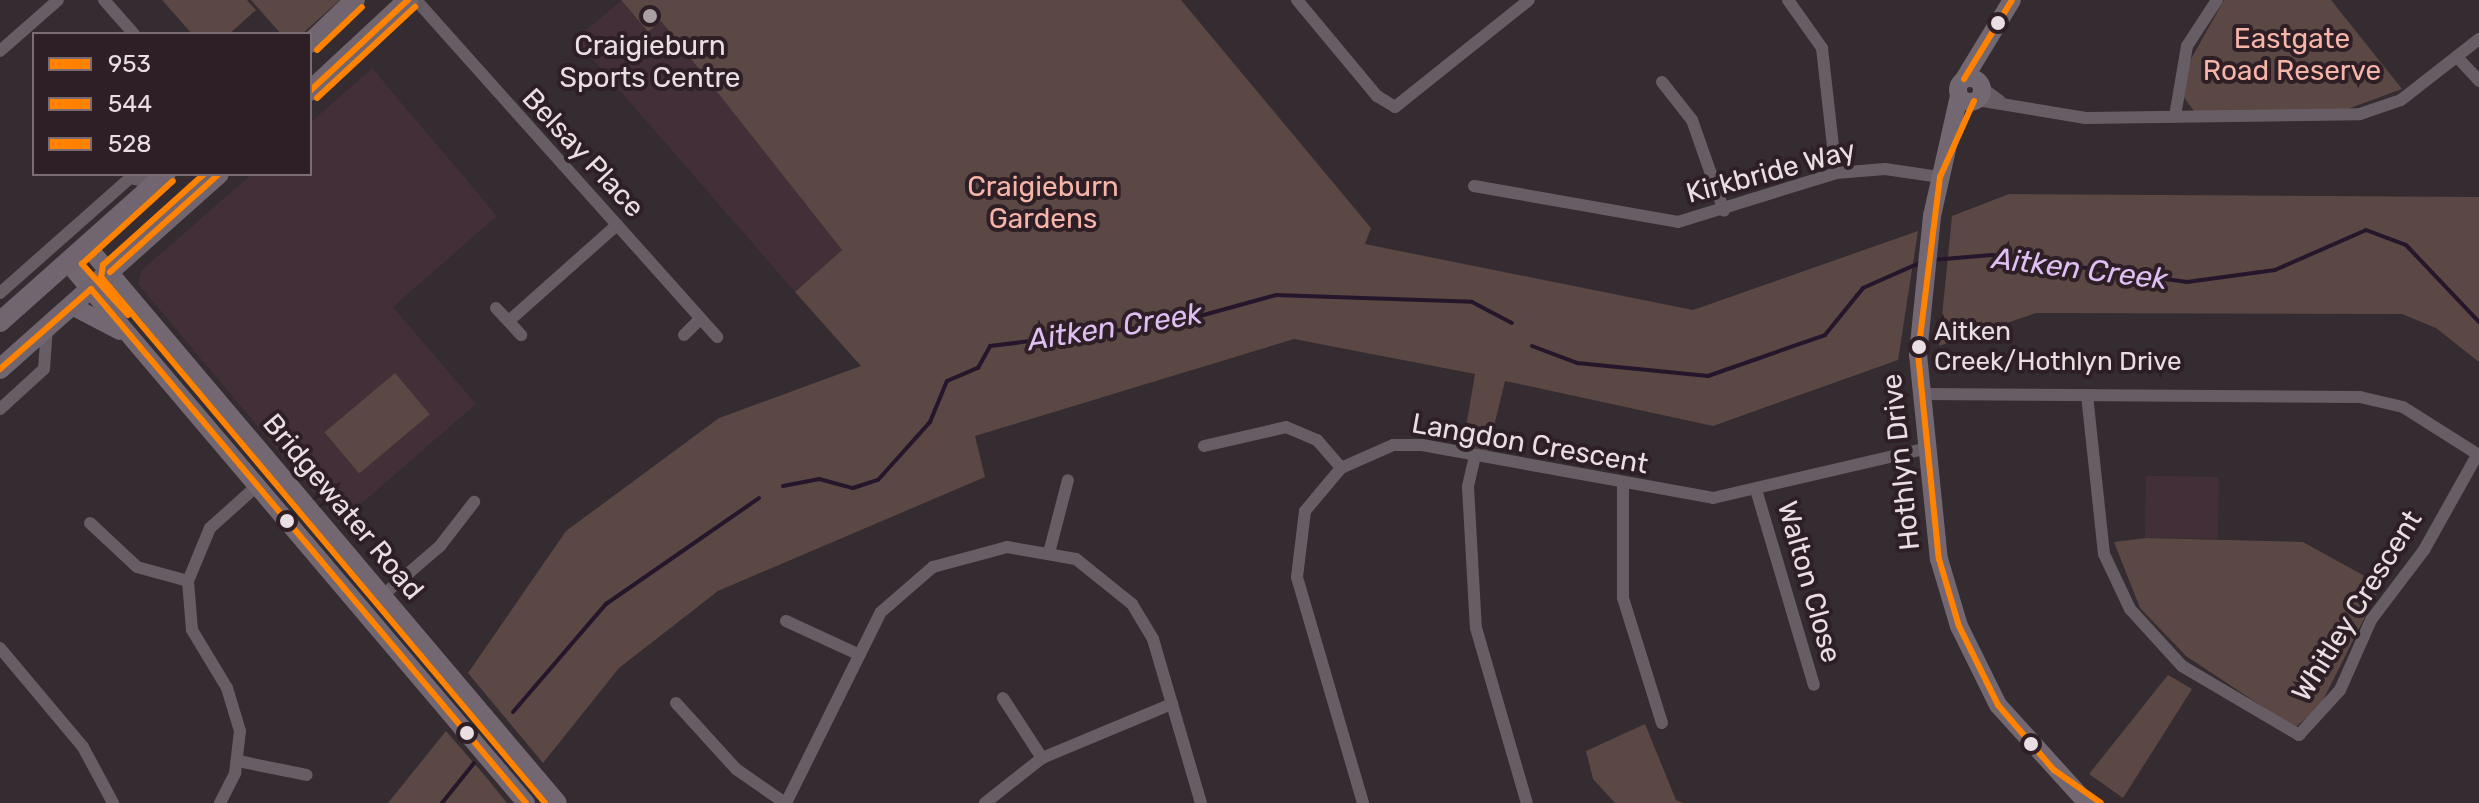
<!DOCTYPE html>
<html>
<head>
<meta charset="utf-8">
<style>
	body { margin:0 }
	#map { position:relative; width:2479px; height:803px; overflow:hidden; background:#342c30; font-family:Rubik,sans-serif }
	div>[style] { position:absolute }
	[style*='--x'] { left:calc(var(--x)*1px); top:calc(var(--y)*1px); width:calc(var(--w)*1px); rotate:calc(var(--a)*1deg) }
	.built>* { inset:0; background:#422f37; transform-origin:0 0 }
	.green>* { inset:0; background:#5b4743; transform-origin:0 0 }
	.stream>* { height:4px; margin:-2px; padding:0 2px; transform-origin:2px; border-radius:2px; background:#25162c }
	.street>* { height:12px; margin:-6px; padding:0 6px; transform-origin:6px; border-radius:6px; background:#675d65 }
	.secondary>* { height:18px; margin:-9px; padding:0 9px; transform-origin:9px; border-radius:9px; background:#736871 }
	.secondary>.ring { margin:-9px; padding:0; box-sizing:content-box; background:none; border:18px solid #736871; border-radius:50% }
	.primary>* { height:20px; margin:-10px; padding:0 10px; transform-origin:10px; border-radius:10px; background:#71666f }
	.bus-1>* { height:6px; margin:-3px; padding:0 3px; transform-origin:3px; border-radius:3px; background:#ff8200 }
	.bus-2>* { height:6px; margin:-3px; padding:0 3px; transform-origin:3px; border-radius:3px; background:#ff8200 }
	.bus-3>* { height:6px; margin:-3px; padding:0 3px; transform-origin:3px; border-radius:3px; background:#ff8200 }
	.dots>* { width:22px; height:22px; translate:-50% -50%; box-sizing:border-box; border:4px solid #2e1f26; border-radius:50% }
	span { translate:-50% -50%; white-space:nowrap; text-align:center; line-height:1.15; -webkit-text-stroke:8px #2e1f26; paint-order:stroke }
	.bus-label { font-size:26px; color:#e9dfe3 }
	.left { translate:0 -50%; text-align:left }
	.park-label { font-size:28px; color:#f6b5a8 }
	.poi-label { font-size:28px; color:#e9dfe3 }
	.street-label { font-size:28px; color:#e9dfe3 }
	.water-label { font-size:30px; color:#dfbff3; font-style:italic }
	.legend { position:absolute; left:32px; top:32px; width:280px; height:144px; box-sizing:border-box; background:#2e1f26; border:2px solid #796c72; margin:0; padding:10px 14px; list-style:none; font-size:24px; color:#e9dfe3 }
	.legend li { display:flex; align-items:center; gap:16px; height:40px }
	.legend b { width:40px; border:2px solid #796c72 }
</style>
</head>
<body>
<div id="map">
	<div class="built">
		<div style="clip-path:polygon(621px 1px,647px 32px,661px 21px,842px 250px,795px 292px,575px 39px)"></div>
		<div style="clip-path:polygon(372px 68px,497px 216px,393px 307px,476px 404px,339px 523px,138px 284px,141px 271px,252px 174px,310px 174px,310px 123px)"></div>
		<div style="left:2219px;top:477px;width:62px;height:73px;rotate:91deg"></div>
	</div>
	<div class="green">
		<div style="clip-path:polygon(162px 0,247px 0,256px 10px,229px 34px,192px 34px)"></div>
		<div style="clip-path:polygon(251px 0,340px 0,302px 34px,281px 34px)"></div>
		<div style="clip-path:polygon(621px 0,1181px 0,1371px 228px,1365px 244px,1693px 310px,1918px 231px,1898px 360px,1713px 426px,1505px 381px,1488px 451px,1463px 445px,1475px 374px,1294px 339px,975px 436px,985px 477px,718px 591px,619px 668px,543px 763px,468px 673px,566px 531px,719px 418px,861px 366px,795px 292px,842px 250px,661px 21px,648px 32px)"></div>
		<div style="clip-path:polygon(2224px 0,2331px 0,2402px 89px,2342px 111px,2194px 111px,2182px 95px,2186px 68px)"></div>
		<div style="clip-path:polygon(2009px 194px,2479px 197px,2479px 362px,2436px 328px,2402px 314px,2036px 313px,1939px 346px,1952px 216px)"></div>
		<div style="left:395px;top:373px;width:54px;height:92px;rotate:50deg"></div>
		<div style="clip-path:polygon(2146px 538px,2303px 542px,2381px 585px,2320px 706px,2295px 728px,2186px 656px,2140px 608px,2114px 542px)"></div>
		<div style="clip-path:polygon(2168px 675px,2192px 689px,2123px 798px,2089px 774px)"></div>
		<div style="clip-path:polygon(1645px 724px,1676px 800px,1683px 803px,1615px 803px,1593px 779px,1586px 751px)"></div>
		<div style="clip-path:polygon(446px 731px,486px 777px,507px 803px,388px 803px)"></div>
	</div>
	<div class="stream">
		<div style="--x:1932;--y:260;--w:60;--a:-4.8"></div>
		<div style="--x:1992;--y:255;--w:197;--a:7.9"></div>
		<div style="--x:2187;--y:282;--w:89;--a:-7.8"></div>
		<div style="--x:2275;--y:270;--w:99;--a:-23.7"></div>
		<div style="--x:2366;--y:230;--w:43;--a:20.6"></div>
		<div style="--x:2406;--y:245;--w:106;--a:46.5"></div>
		<div style="--x:1532;--y:346;--w:48;--a:20.7"></div>
		<div style="--x:1577;--y:363;--w:132;--a:5.7"></div>
		<div style="--x:1708;--y:376;--w:124;--a:-19.3"></div>
		<div style="--x:1825;--y:335;--w:60;--a:-51"></div>
		<div style="--x:1863;--y:288;--w:67;--a:-23.9"></div>
		<div style="--x:783;--y:486;--w:37;--a:-11"></div>
		<div style="--x:819;--y:479;--w:35;--a:15"></div>
		<div style="--x:853;--y:488;--w:26;--a:-18"></div>
		<div style="--x:878;--y:480;--w:78;--a:-48.1"></div>
		<div style="--x:930;--y:422;--w:44;--a:-67.5"></div>
		<div style="--x:947;--y:381;--w:34;--a:-23"></div>
		<div style="--x:978;--y:368;--w:25;--a:-61"></div>
		<div style="--x:990;--y:346;--w:182;--a:-6.9"></div>
		<div style="--x:1171;--y:324;--w:109;--a:-15.4"></div>
		<div style="--x:1276;--y:295;--w:196;--a:2"></div>
		<div style="--x:1472;--y:302;--w:45;--a:27.7"></div>
		<div style="--x:513;--y:712;--w:143;--a:-49.3"></div>
		<div style="--x:606;--y:604;--w:186;--a:-34.7"></div>
		<div style="--x:442;--y:803;--w:51;--a:-51.3"></div>
	</div>
	<div class="street">
		<div style="--x:104;--y:0;--w:45;--a:48.6"></div>
		<div style="--x:416;--y:0;--w:452;--a:48.2"></div>
		<div style="--x:1297;--y:0;--w:125;--a:50.2"></div>
		<div style="--x:1377;--y:96;--w:21;--a:31"></div>
		<div style="--x:1395;--y:107;--w:171;--a:-38.6"></div>
		<div style="--x:1788;--y:0;--w:59;--a:54.7"></div>
		<div style="--x:1822;--y:48;--w:126;--a:83.6"></div>
		<div style="--x:0;--y:51;--w:77;--a:-41.3"></div>
		<div style="--x:2457;--y:57;--w:33;--a:47"></div>
		<div style="--x:1662;--y:82;--w:48;--a:51.7"></div>
		<div style="--x:1692;--y:120;--w:96;--a:70.6"></div>
		<div style="--x:1982;--y:88;--w:22;--a:36"></div>
		<div style="--x:1977;--y:100;--w:110;--a:9.4"></div>
		<div style="--x:2086;--y:118;--w:274;--a:-0.8"></div>
		<div style="--x:2360;--y:114;--w:43;--a:-18.9"></div>
		<div style="--x:2401;--y:100;--w:99;--a:-38"></div>
		<div style="--x:2175;--y:116;--w:71;--a:-80.3"></div>
		<div style="--x:2187;--y:46;--w:55;--a:-56.9"></div>
		<div style="--x:1474;--y:186;--w:207;--a:10"></div>
		<div style="--x:1678;--y:222;--w:165;--a:-17.2"></div>
		<div style="--x:1836;--y:173;--w:49;--a:-4.7"></div>
		<div style="--x:1885;--y:169;--w:56;--a:8.3"></div>
		<div style="--x:0;--y:293;--w:174;--a:-41.5"></div>
		<div style="--x:130;--y:178;--w:25;--a:11"></div>
		<div style="--x:496;--y:308;--w:37;--a:47"></div>
		<div style="--x:511;--y:319;--w:142;--a:-41.6"></div>
		<div style="--x:684;--y:335;--w:23;--a:-45"></div>
		<div style="--x:1921;--y:394;--w:439;--a:0.4"></div>
		<div style="--x:2360;--y:397;--w:44;--a:13.1"></div>
		<div style="--x:2403;--y:407;--w:90;--a:32.3"></div>
		<div style="--x:2087;--y:395;--w:160;--a:83.9"></div>
		<div style="--x:2104;--y:554;--w:61;--a:64.7"></div>
		<div style="--x:2130;--y:609;--w:77;--a:47.6"></div>
		<div style="--x:2182;--y:666;--w:136;--a:30.5"></div>
		<div style="--x:2299;--y:735;--w:61;--a:-47.7"></div>
		<div style="--x:2340;--y:690;--w:77;--a:-66.1"></div>
		<div style="--x:2371;--y:620;--w:88;--a:-52.9"></div>
		<div style="--x:2424;--y:550;--w:109;--a:-60.8"></div>
		<div style="--x:0;--y:409;--w:59;--a:-42.3"></div>
		<div style="--x:44;--y:369;--w:42;--a:-85.9"></div>
		<div style="--x:1204;--y:446;--w:84;--a:-13"></div>
		<div style="--x:1286;--y:427;--w:34;--a:23"></div>
		<div style="--x:1317;--y:440;--w:37;--a:49"></div>
		<div style="--x:1475;--y:456;--w:32;--a:103"></div>
		<div style="--x:1468;--y:487;--w:141;--a:86.8"></div>
		<div style="--x:1476;--y:628;--w:182;--a:73.8"></div>
		<div style="--x:1623;--y:483;--w:115;--a:90"></div>
		<div style="--x:1623;--y:598;--w:131;--a:72.7"></div>
		<div style="--x:1757;--y:493;--w:200;--a:73.5"></div>
		<div style="--x:90;--y:523;--w:64;--a:43.1"></div>
		<div style="--x:137;--y:567;--w:53;--a:15.4"></div>
		<div style="--x:1050;--y:549;--w:71;--a:-75.4"></div>
		<div style="--x:382;--y:596;--w:77;--a:-40.8"></div>
		<div style="--x:440;--y:546;--w:56;--a:-52.3"></div>
		<div style="--x:786;--y:621;--w:81;--a:24.7"></div>
		<div style="--x:0;--y:648;--w:129;--a:50"></div>
		<div style="--x:83;--y:747;--w:64;--a:61.8"></div>
		<div style="--x:1003;--y:698;--w:72;--a:57"></div>
		<div style="--x:676;--y:703;--w:89;--a:47.7"></div>
		<div style="--x:736;--y:769;--w:60;--a:34.8"></div>
		<div style="--x:238;--y:761;--w:70;--a:11.5"></div>
		<div style="--x:220;--y:803;--w:34;--a:-63"></div>
		<div style="--x:235;--y:773;--w:42;--a:-83.2"></div>
		<div style="--x:240;--y:731;--w:45;--a:-106.8"></div>
		<div style="--x:227;--y:688;--w:68;--a:-121.1"></div>
		<div style="--x:192;--y:630;--w:49;--a:-94.7"></div>
		<div style="--x:188;--y:581;--w:57;--a:-67.5"></div>
		<div style="--x:210;--y:528;--w:64;--a:-41.9"></div>
		<div style="--x:786;--y:803;--w:213;--a:-63.6"></div>
		<div style="--x:881;--y:612;--w:69;--a:-40.9"></div>
		<div style="--x:933;--y:567;--w:77;--a:-15.1"></div>
		<div style="--x:1007;--y:547;--w:70;--a:9.9"></div>
		<div style="--x:1076;--y:559;--w:72;--a:38.8"></div>
		<div style="--x:1132;--y:604;--w:41;--a:59"></div>
		<div style="--x:1153;--y:639;--w:171;--a:73.7"></div>
		<div style="--x:985;--y:803;--w:73;--a:-38.3"></div>
		<div style="--x:1042;--y:758;--w:141;--a:-22.6"></div>
		<div style="--x:1363;--y:803;--w:235;--a:-106.3"></div>
		<div style="--x:1297;--y:577;--w:66;--a:-83.1"></div>
		<div style="--x:1305;--y:511;--w:56;--a:-50.1"></div>
		<div style="--x:1341;--y:468;--w:57;--a:-23.9"></div>
		<div style="--x:1393;--y:445;--w:29;--a:0"></div>
		<div style="--x:1422;--y:445;--w:296;--a:10.3"></div>
		<div style="--x:1713;--y:498;--w:217;--a:-13.1"></div>
	</div>
	<div class="secondary">
		<div class="ring" style="left:1958px;top:78px;width:6px;height:6px"></div>
		<div style="--x:1964;--y:79;--w:92;--a:-58.7"></div>
		<div style="--x:1959;--y:96;--w:123;--a:102.7"></div>
		<div style="--x:1932;--y:216;--w:139;--a:95.8"></div>
		<div style="--x:1918;--y:354;--w:206;--a:84.2"></div>
		<div style="--x:1939;--y:559;--w:70;--a:73.4"></div>
		<div style="--x:1959;--y:626;--w:88;--a:63.7"></div>
		<div style="--x:1998;--y:705;--w:132;--a:47.8"></div>
		<div style="--x:87;--y:246;--w:729;--a:49.78"></div>
		<div style="--x:68;--y:263;--w:708;--a:49.7"></div>
		<div style="--x:72;--y:306;--w:54;--a:27.5"></div>
	</div>
	<div class="primary">
		<div style="--x:310;--y:43;--w:62;--a:-43.7"></div>
		<div style="--x:310;--y:91;--w:134;--a:-42.9"></div>
		<div style="--x:0;--y:322;--w:222;--a:-41.7"></div>
		<div style="--x:0;--y:369;--w:293;--a:-41.7"></div>
	</div>
	<div class="bus-1">
		<div style="--x:310;--y:91;--w:134;--a:-42.9"></div>
		<div style="--x:110;--y:272;--w:147;--a:-42"></div>
		<div style="--x:0;--y:369;--w:121;--a:-41.3"></div>
		<div style="--x:91;--y:289;--w:673;--a:49.76"></div>
	</div>
	<div class="bus-2">
		<div style="--x:317;--y:50;--w:62;--a:-43.7"></div>
		<div style="--x:317;--y:98;--w:134;--a:-42.9"></div>
		<div style="--x:204;--y:174;--w:136;--a:138"></div>
		<div style="--x:103;--y:265;--w:12;--a:99"></div>
		<div style="--x:101;--y:277;--w:688;--a:49.83"></div>
		<div style="--x:128;--y:315;--w:69;--a:-132"></div>
		<div style="--x:82;--y:264;--w:123;--a:-42.4"></div>
	</div>
	<div class="bus-3">
		<div style="--x:1964;--y:79;--w:92;--a:-58.7"></div>
		<div style="--x:1974;--y:101;--w:83;--a:114.1"></div>
		<div style="--x:1940;--y:177;--w:178;--a:97.1"></div>
		<div style="--x:1918;--y:354;--w:206;--a:84.2"></div>
		<div style="--x:1939;--y:559;--w:70;--a:73.4"></div>
		<div style="--x:1959;--y:626;--w:88;--a:63.7"></div>
		<div style="--x:1998;--y:705;--w:86;--a:49.3"></div>
		<div style="--x:2054;--y:770;--w:57;--a:35.1"></div>
	</div>
	<div class="dots">
		<div style="left:650px;top:16px;background:#aaa0a4"></div>
		<div style="left:1998px;top:23px;background:#e9dfe3"></div>
		<div style="left:1919px;top:347px;background:#e9dfe3"></div>
		<div style="left:287px;top:521px;background:#e9dfe3"></div>
		<div style="left:467px;top:733px;background:#e9dfe3"></div>
		<div style="left:2031px;top:744px;background:#e9dfe3"></div>
	</div>
	<div class="bus-label">
		<span class="left" style="left:1934px;top:347px">Aitken<br>Creek/Hothlyn Drive</span>
	</div>
	<div class="park-label">
		<span style="left:2292px;top:55px">Eastgate<br>Road Reserve</span>
		<span style="left:1043px;top:203px">Craigieburn<br>Gardens</span>
	</div>
	<div class="poi-label">
		<span style="left:650px;top:62px">Craigieburn<br>Sports Centre</span>
	</div>
	<div class="street-label">
		<span style="left:583px;top:153px;rotate:47deg">Belsay Place</span>
		<span style="left:1771px;top:172px;rotate:-15deg">Kirkbride Way</span>
		<span style="left:1530px;top:444px;rotate:10deg">Langdon Crescent</span>
		<span style="left:1901px;top:462px;rotate:-96deg">Hothlyn Drive</span>
		<span style="left:343px;top:507px;rotate:50deg">Bridgewater Road</span>
		<span style="left:1809px;top:582px;rotate:74deg">Walton Close</span>
		<span style="left:2357px;top:606px;rotate:-58deg">Whitley Crescent</span>
	</div>
	<div class="water-label">
		<span style="left:2080px;top:269px;rotate:7deg">Aitken Creek</span>
		<span style="left:1115px;top:327px;rotate:-9deg">Aitken Creek</span>
	</div>
	<ul class="legend">
	<li><b style="height:10px;background:#ff8200"></b>953</li>
	<li><b style="height:10px;background:#ff8200"></b>544</li>
	<li><b style="height:10px;background:#ff8200"></b>528</li>
	</ul>
</div>
</body>
</html>
